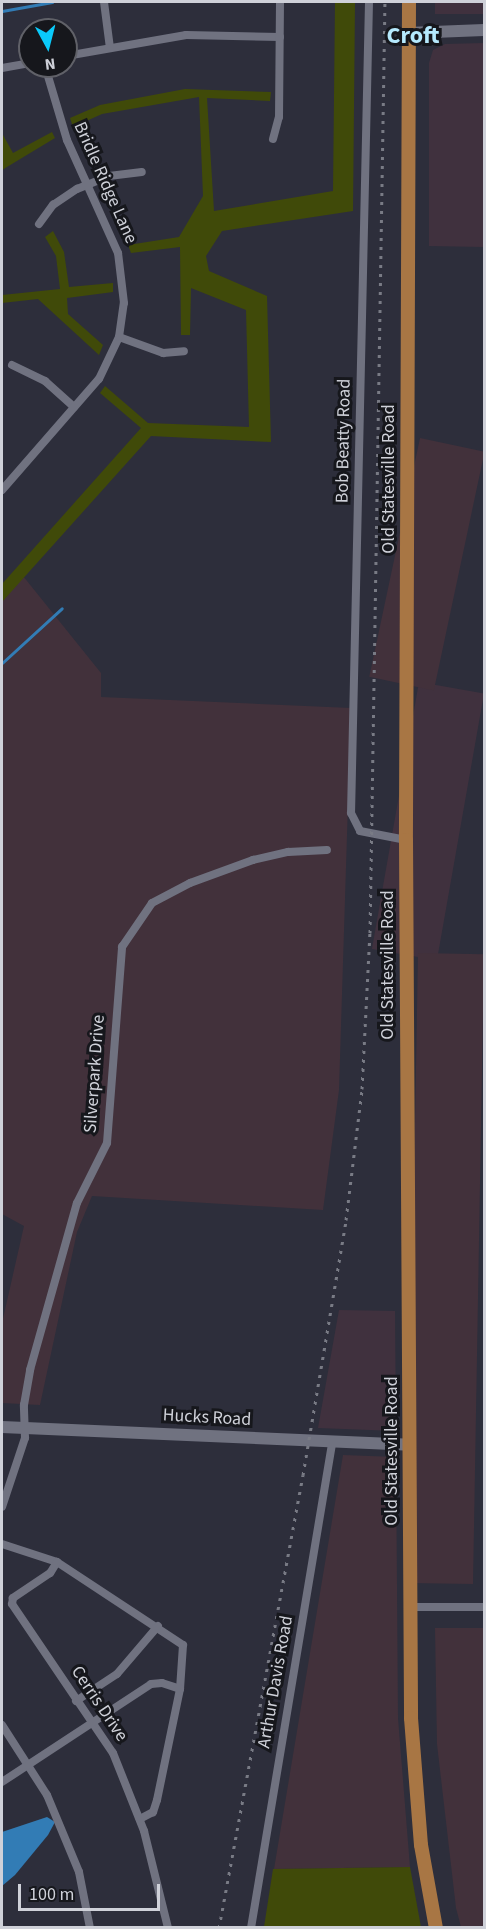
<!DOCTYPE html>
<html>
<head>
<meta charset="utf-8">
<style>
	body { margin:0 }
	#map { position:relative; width:486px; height:1929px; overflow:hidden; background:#2d2e3b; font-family:"Source Sans 3",sans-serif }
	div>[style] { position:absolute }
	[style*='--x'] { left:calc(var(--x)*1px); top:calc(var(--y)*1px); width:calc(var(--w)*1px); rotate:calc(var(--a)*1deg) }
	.commercial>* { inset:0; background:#40313e; transform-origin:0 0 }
	.industrial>* { inset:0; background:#42313b; transform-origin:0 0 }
	.green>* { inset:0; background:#404a09 }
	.water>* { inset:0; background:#327cb5 }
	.stream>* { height:3px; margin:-1.5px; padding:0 1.5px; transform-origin:1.5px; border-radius:1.5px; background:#327cb5 }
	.minor>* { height:8px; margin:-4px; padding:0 4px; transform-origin:4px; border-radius:4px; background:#707280 }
	.secondary>* { height:12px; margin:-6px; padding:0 6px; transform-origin:6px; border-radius:6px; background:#707280 }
	.primary>* { height:14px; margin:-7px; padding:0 7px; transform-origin:7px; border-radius:7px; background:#a87644 }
	.rail>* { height:3px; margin-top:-1.5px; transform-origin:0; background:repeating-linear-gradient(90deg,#797b85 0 3px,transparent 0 9px) }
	span { translate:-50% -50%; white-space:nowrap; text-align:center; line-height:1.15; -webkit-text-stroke:6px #16171c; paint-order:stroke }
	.street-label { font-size:18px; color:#cfd1d9 }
	.district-label { font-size:24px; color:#b5e9fd; font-weight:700 }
	.frame { position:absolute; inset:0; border:3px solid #cfd1d9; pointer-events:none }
	.north { position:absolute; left:18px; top:18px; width:60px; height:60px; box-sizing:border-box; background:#16171c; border:2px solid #606168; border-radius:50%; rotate:173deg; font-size:16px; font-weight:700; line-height:24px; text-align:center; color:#cfd1d9 }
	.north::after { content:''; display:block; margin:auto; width:21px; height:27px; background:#0acafa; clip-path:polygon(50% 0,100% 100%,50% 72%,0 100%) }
	.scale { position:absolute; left:18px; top:1884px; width:142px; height:27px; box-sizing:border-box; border:3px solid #cfd1d9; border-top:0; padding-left:8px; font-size:18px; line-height:21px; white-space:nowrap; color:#cfd1d9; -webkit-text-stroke:4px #16171c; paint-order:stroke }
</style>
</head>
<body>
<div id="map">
	<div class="commercial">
		<div style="left:435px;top:2px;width:49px;height:12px"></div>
		<div style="clip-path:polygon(484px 43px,484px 247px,429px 246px,429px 63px,433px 50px,445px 44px)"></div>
		<div style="left:419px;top:682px;width:66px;height:271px;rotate:10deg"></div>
		<div style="clip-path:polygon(339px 1310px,395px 1311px,396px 1431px,318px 1428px)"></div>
	</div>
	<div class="industrial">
		<div style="left:420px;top:438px;width:66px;height:244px;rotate:12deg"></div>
		<div style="clip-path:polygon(23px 576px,101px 673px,101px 697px,351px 708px,339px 1090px,323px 1210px,92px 1196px,77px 1232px,40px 1405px,2px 1403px,2px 1323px,24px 1226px,2px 1214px,2px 600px)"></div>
		<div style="left:418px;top:953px;width:66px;height:630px;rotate:1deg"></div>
		<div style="clip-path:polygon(343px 1455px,396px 1457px,398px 1718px,410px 1867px,274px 1869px)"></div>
		<div style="clip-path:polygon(435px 1628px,484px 1628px,484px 1927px,461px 1927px,456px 1908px,437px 1744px)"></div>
	</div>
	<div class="green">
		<div style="clip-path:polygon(335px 2px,355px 2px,353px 211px,222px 231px,206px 256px,209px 271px,267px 296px,271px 442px,151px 436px,2px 602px,2px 584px,141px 428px,100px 393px,105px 386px,148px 423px,249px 427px,246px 310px,191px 288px,190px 335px,181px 335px,180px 247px,131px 253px,128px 245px,179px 237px,203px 196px,199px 97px,102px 114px,73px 127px,70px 118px,100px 105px,185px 89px,271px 92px,270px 101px,207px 98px,214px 211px,333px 191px)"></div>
		<div style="clip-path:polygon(52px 132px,55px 138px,2px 170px,2px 133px,13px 153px)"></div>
		<div style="clip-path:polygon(53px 231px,64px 252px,69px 287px,113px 283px,113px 292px,67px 298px,68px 314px,103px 345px,99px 355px,38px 299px,2px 303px,2px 295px,60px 289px,56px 256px,45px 237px)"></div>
		<div style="clip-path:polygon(410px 1867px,421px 1927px,264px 1927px,273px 1869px)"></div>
	</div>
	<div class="water">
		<div style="clip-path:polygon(47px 1817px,55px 1822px,48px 1835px,15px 1875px,2px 1886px,2px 1832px)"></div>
	</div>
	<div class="stream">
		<div style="--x:2;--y:11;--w:51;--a:-10.2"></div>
		<div style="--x:2;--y:663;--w:81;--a:-42.5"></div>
	</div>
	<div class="minor">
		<div style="--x:104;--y:2;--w:46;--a:82.6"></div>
		<div style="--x:369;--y:2;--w:811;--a:91.27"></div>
		<div style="--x:351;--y:813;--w:20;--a:63"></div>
		<div style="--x:360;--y:831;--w:47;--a:11.1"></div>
		<div style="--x:66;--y:56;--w:122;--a:-9.9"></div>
		<div style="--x:186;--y:35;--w:94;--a:1.2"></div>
		<div style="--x:2;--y:68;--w:28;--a:-10"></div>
		<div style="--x:273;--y:139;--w:23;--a:-75"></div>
		<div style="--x:279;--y:117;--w:115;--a:-89.5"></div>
		<div style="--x:39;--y:224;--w:24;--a:-54"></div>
		<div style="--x:53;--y:205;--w:29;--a:-34"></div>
		<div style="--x:77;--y:189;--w:35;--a:-22"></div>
		<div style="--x:109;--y:176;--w:33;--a:-7"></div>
		<div style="--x:119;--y:337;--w:47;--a:20"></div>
		<div style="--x:163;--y:353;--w:21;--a:-5"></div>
		<div style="--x:12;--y:365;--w:37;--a:26"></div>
		<div style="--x:45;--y:381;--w:39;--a:42"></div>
		<div style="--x:2;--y:490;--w:147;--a:-48.9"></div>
		<div style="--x:99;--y:379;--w:47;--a:-64.5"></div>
		<div style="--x:119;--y:337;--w:34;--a:-82"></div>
		<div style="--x:124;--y:303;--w:50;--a:-96.8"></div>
		<div style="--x:118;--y:253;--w:124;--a:-114.3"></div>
		<div style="--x:67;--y:140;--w:77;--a:-106.6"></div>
		<div style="--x:2;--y:1507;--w:73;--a:-71.6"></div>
		<div style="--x:25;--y:1438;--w:33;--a:-92"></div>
		<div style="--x:24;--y:1405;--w:36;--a:-80"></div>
		<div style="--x:30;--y:1370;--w:173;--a:-74.3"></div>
		<div style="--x:77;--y:1203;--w:67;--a:-63.4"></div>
		<div style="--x:107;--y:1143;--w:197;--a:-85.6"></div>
		<div style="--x:122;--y:947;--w:53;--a:-55.7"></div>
		<div style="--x:152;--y:903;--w:43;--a:-27.8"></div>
		<div style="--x:190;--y:883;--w:67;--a:-20.1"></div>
		<div style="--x:253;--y:860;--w:36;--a:-13"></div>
		<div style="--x:288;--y:852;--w:39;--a:-3"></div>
		<div style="--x:2;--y:1544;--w:58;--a:18.1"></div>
		<div style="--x:57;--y:1562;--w:151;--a:33.4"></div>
		<div style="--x:183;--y:1645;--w:44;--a:93.9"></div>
		<div style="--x:180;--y:1689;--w:113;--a:101.7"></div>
		<div style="--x:157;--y:1800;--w:13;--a:108"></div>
		<div style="--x:153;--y:1812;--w:15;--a:152"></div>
		<div style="--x:57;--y:1562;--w:13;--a:122"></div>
		<div style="--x:50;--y:1573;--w:45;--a:146"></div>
		<div style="--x:13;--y:1598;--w:6;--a:99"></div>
		<div style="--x:12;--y:1604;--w:180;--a:55.9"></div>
		<div style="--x:113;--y:1753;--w:84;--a:68.3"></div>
		<div style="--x:144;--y:1831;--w:100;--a:76.1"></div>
		<div style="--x:411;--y:1607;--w:73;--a:0"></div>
		<div style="--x:76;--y:1701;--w:49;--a:-33.4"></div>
		<div style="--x:117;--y:1674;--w:63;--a:-49.5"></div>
		<div style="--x:2;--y:1725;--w:83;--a:57.3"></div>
		<div style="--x:47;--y:1795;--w:83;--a:67.4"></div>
		<div style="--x:79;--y:1872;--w:57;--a:78.9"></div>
		<div style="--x:2;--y:1782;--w:178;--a:-33.3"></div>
		<div style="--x:151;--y:1684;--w:11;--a:-5"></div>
		<div style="--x:162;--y:1683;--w:19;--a:18"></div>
		<div style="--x:251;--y:1928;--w:493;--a:-80.5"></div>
	</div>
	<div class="secondary">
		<div style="--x:408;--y:33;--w:76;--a:-2.3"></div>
		<div style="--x:2;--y:1427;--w:408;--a:2.5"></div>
	</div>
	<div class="primary">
		<div style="--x:409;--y:2;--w:838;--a:90.21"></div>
		<div style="--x:406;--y:840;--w:878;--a:89.67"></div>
		<div style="--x:411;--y:1718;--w:127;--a:85.5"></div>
		<div style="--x:421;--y:1845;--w:84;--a:79.8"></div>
	</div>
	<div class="rail">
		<div style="--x:219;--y:1928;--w:461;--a:-79.5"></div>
		<div style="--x:303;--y:1475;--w:259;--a:-80.4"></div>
		<div style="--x:346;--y:1220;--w:132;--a:-83"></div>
		<div style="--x:362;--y:1089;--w:156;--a:-87.1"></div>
		<div style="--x:370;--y:933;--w:931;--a:-89.08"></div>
	</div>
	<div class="street-label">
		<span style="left:105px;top:183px;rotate:66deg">Bridle Ridge Lane</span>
		<span style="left:344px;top:441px;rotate:-89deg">Bob Beatty Road</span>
		<span style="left:389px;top:479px;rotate:-90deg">Old Statesville Road</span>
		<span style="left:388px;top:965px;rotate:-90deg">Old Statesville Road</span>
		<span style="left:95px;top:1074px;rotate:-86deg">Silverpark Drive</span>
		<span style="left:207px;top:1418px;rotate:3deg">Hucks Road</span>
		<span style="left:392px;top:1451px;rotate:-90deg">Old Statesville Road</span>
		<span style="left:276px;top:1682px;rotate:-80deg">Arthur Davis Road</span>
		<span style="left:99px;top:1704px;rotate:56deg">Cerris Drive</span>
	</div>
	<div class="district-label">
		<span style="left:413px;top:36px">Croft</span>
	</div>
	<div class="frame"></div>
	<div class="north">N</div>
	<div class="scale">100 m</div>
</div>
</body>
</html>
